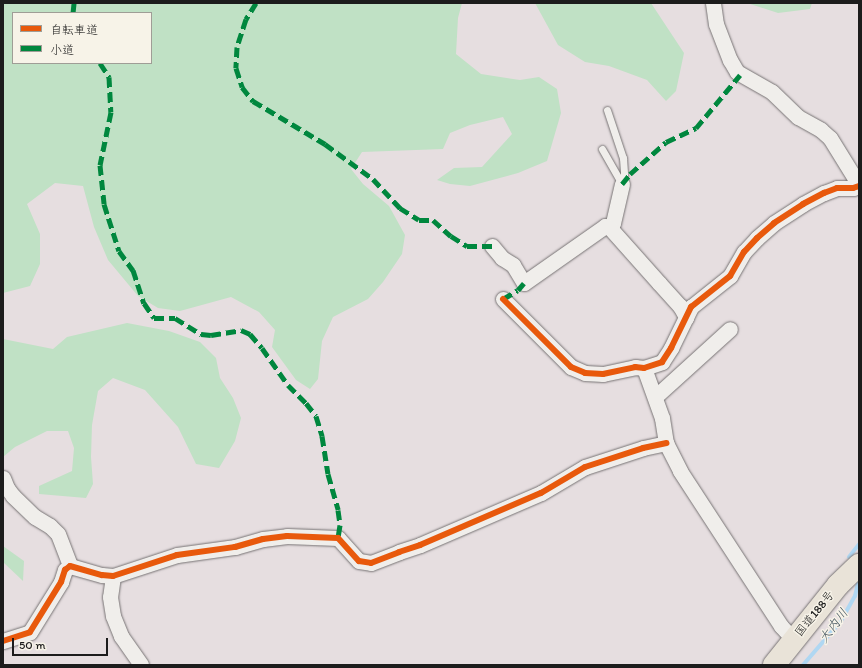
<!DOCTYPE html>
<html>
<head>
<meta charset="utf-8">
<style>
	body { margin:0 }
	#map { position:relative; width:862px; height:668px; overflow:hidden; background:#e6dee0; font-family:Itim,"Klee One",sans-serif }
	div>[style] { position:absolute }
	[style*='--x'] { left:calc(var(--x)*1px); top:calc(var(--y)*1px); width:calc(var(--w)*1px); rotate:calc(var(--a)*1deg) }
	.green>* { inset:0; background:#c0e1c5 }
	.stream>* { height:4px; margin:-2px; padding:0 2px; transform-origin:2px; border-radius:2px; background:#b0d7f2 }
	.roads { filter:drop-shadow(0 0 1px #777374) drop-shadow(0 0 1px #777374) }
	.service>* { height:7px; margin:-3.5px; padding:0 3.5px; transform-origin:3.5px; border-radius:3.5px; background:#f0eeeb }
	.minor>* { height:15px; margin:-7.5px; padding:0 7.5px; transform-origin:7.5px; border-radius:7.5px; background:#f0eeeb }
	.trunk>* { height:22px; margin:-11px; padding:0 11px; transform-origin:11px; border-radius:11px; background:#e9e3d8 }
	.quiet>* { height:5px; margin-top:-2.5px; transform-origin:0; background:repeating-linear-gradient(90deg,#00873e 0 10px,transparent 0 15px) }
	.cycleway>* { height:6px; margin:-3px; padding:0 3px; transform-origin:3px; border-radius:3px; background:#e8590c }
	span { translate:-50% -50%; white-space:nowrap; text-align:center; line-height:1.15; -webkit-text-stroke:3px #f7f3e8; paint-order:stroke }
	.street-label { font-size:12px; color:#1c1c1c }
	.water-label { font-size:13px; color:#42535e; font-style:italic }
	.frame { position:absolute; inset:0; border:4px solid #1c1c1c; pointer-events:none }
	.legend { position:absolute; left:12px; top:12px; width:140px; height:52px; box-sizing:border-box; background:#f7f3e8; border:1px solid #9f9d96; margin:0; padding:5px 7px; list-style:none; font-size:12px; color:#1c1c1c }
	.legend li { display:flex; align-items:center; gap:8px; height:20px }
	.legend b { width:20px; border:1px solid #9f9d96 }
	.scale { position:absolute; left:12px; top:638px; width:96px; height:18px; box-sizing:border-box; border:2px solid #1c1c1c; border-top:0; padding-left:5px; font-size:12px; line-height:14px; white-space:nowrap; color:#1c1c1c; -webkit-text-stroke:3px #f7f3e8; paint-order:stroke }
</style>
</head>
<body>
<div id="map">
	<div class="green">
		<div style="clip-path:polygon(evenodd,3px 3px,462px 3px,458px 18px,456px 54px,481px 74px,520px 80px,539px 77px,557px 89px,561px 113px,547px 161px,518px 173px,470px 186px,450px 184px,437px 180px,454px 168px,482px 167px,512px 134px,503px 117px,470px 125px,450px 133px,443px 149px,362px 152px,351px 169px,363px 184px,389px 206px,405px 235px,402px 254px,383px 282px,368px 299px,333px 317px,322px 341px,318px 379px,310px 389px,296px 380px,272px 347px,275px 330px,259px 312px,231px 297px,180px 311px,158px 308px,138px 296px,108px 260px,94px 227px,83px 186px,55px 183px,27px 204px,40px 234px,40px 264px,30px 286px,3px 293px,3px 3px,13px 13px,151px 13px,151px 63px,13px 63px,13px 13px)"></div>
		<div style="clip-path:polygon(535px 3px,651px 3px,684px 53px,676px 91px,666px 101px,647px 80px,609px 66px,585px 62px,558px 45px)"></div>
		<div style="clip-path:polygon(747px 3px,812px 3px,810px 9px,778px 13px)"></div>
		<div style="clip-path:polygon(127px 323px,169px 331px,200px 342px,216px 358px,220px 378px,233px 398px,241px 418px,235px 441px,219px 468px,196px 464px,178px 427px,145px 390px,113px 378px,98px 391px,92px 425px,91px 457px,93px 484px,86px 498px,39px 494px,39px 486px,72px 471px,74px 448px,68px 431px,47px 431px,15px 447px,3px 457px,3px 339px,53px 349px,67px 337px)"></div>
		<div style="clip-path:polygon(3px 546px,24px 561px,23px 581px,3px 562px)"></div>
	</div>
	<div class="stream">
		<div style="--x:849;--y:557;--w:16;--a:-52"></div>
		<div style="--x:803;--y:665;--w:58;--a:-49.2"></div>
		<div style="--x:841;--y:621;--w:29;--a:-61"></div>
		<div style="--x:855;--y:596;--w:13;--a:-77"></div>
	</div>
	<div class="roads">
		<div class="service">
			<div style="--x:607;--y:110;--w:51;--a:71.6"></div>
			<div style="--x:623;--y:158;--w:16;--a:86"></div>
			<div style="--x:624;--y:174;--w:10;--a:101"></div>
			<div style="--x:602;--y:149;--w:40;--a:60.3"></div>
		</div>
		<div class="minor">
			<div style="--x:713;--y:3;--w:21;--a:82"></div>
			<div style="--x:716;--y:24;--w:39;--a:69"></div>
			<div style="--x:730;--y:60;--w:14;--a:60"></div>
			<div style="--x:737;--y:72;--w:40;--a:29.7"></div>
			<div style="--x:772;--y:92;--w:36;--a:44"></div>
			<div style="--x:798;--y:117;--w:26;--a:29"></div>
			<div style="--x:821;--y:130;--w:12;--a:42"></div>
			<div style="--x:830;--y:138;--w:55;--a:58.3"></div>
			<div style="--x:610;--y:228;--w:6;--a:-59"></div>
			<div style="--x:613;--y:223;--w:40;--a:-77"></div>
			<div style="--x:492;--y:246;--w:16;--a:50"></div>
			<div style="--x:502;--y:258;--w:13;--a:32"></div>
			<div style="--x:513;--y:265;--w:21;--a:59"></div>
			<div style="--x:524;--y:283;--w:99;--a:-35.1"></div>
			<div style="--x:605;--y:226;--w:5;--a:22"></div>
			<div style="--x:610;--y:228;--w:74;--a:48.3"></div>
			<div style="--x:659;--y:283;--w:31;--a:48"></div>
			<div style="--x:680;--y:306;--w:13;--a:61"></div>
			<div style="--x:503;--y:299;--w:96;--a:45"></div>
			<div style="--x:571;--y:367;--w:15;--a:23"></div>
			<div style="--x:585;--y:373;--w:18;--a:3"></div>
			<div style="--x:603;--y:374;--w:33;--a:-12"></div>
			<div style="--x:635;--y:367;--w:9;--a:6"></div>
			<div style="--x:644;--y:368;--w:19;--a:-18"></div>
			<div style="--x:662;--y:362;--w:17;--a:-57"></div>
			<div style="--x:671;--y:348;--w:46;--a:-64"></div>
			<div style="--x:691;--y:307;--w:50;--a:-38.5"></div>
			<div style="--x:730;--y:276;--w:28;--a:-60"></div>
			<div style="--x:744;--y:252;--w:19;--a:-47"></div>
			<div style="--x:757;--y:238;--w:23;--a:-41"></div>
			<div style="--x:774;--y:223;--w:35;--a:-33"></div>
			<div style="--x:803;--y:204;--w:24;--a:-28"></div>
			<div style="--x:824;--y:193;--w:14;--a:-21"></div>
			<div style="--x:837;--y:188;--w:16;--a:0"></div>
			<div style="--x:853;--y:188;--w:6;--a:-18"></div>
			<div style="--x:644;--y:368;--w:53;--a:70.2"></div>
			<div style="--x:662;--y:418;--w:25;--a:81"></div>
			<div style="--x:666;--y:443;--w:31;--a:63"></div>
			<div style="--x:680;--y:471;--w:185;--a:56.9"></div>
			<div style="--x:781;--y:626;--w:19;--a:47"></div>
			<div style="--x:655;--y:397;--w:101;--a:-42.2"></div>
			<div style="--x:3;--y:478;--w:11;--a:68"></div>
			<div style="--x:7;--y:488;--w:10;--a:53"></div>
			<div style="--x:13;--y:496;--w:30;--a:44"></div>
			<div style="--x:35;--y:517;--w:17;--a:31"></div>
			<div style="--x:50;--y:526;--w:11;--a:45"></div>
			<div style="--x:58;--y:534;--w:34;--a:69"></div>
			<div style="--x:113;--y:576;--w:21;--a:98"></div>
			<div style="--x:110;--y:597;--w:19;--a:81"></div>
			<div style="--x:113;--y:616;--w:22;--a:68"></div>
			<div style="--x:121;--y:636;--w:35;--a:55"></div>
			<div style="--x:3;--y:641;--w:28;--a:-18"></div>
			<div style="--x:30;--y:632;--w:59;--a:-58.2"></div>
			<div style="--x:61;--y:582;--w:13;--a:-72"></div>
			<div style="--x:65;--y:570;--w:6;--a:-39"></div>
			<div style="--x:70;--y:566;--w:33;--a:16"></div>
			<div style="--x:102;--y:575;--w:11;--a:5"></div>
			<div style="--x:113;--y:576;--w:67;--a:-18.2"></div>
			<div style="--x:177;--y:555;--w:59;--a:-7.9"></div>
			<div style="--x:235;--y:547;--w:29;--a:-16"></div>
			<div style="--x:263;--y:539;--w:24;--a:-7"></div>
			<div style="--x:287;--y:536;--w:51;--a:2.2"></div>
			<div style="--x:338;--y:538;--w:31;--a:48"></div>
			<div style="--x:359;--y:561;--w:12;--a:9"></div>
			<div style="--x:371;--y:563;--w:30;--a:-21"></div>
			<div style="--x:399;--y:552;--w:22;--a:-18"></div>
			<div style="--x:420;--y:545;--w:132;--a:-23.3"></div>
			<div style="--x:541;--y:493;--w:51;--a:-30.6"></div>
			<div style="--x:585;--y:467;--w:61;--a:-18.1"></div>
			<div style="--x:643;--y:448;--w:24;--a:-12"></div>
		</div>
		<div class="trunk">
			<div style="--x:774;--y:665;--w:102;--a:-51.3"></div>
			<div style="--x:838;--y:585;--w:29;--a:-44"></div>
		</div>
	</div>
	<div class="quiet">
		<div style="--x:256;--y:3;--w:19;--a:122"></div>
		<div style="--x:246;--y:19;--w:29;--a:108"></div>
		<div style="--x:237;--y:47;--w:21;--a:93"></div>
		<div style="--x:236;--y:68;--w:20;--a:72"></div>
		<div style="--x:242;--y:87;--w:18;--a:52"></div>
		<div style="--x:253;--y:101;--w:84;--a:30.8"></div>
		<div style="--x:325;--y:144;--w:59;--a:36.1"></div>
		<div style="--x:373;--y:179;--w:40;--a:47"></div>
		<div style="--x:400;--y:208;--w:22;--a:32"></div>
		<div style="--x:419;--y:220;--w:14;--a:0"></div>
		<div style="--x:433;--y:220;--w:24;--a:42"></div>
		<div style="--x:451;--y:236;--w:19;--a:32"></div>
		<div style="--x:467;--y:246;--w:25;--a:0"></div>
		<div style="--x:73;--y:13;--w:10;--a:-84"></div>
		<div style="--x:100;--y:63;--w:17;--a:57"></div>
		<div style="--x:109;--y:77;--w:35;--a:87"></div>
		<div style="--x:111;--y:112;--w:54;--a:101.7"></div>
		<div style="--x:100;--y:165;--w:39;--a:84"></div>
		<div style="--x:104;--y:204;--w:49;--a:72.3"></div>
		<div style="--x:119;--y:251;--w:24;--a:54"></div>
		<div style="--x:133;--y:270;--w:35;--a:72"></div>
		<div style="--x:144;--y:303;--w:18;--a:56"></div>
		<div style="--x:154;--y:318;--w:21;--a:0"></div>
		<div style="--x:175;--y:318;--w:31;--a:32"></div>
		<div style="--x:201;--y:334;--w:10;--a:6"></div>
		<div style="--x:211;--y:335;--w:30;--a:-9"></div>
		<div style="--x:241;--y:330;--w:10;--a:24"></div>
		<div style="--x:250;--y:334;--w:18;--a:49"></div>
		<div style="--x:262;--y:348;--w:45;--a:54.9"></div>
		<div style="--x:288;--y:385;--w:25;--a:45"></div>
		<div style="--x:306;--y:403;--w:16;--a:52"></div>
		<div style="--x:316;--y:416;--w:21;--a:73"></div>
		<div style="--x:322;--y:436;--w:38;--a:81"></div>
		<div style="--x:328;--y:474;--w:37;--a:74"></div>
		<div style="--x:338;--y:510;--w:15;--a:82"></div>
		<div style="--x:340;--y:525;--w:13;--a:99"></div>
		<div style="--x:622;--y:184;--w:13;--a:-51"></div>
		<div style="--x:630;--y:174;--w:48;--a:-41.6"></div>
		<div style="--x:666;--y:142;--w:33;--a:-25"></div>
		<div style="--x:696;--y:128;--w:69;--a:-50.3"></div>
		<div style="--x:503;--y:299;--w:17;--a:-31"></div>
		<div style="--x:518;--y:290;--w:9;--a:-49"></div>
	</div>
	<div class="cycleway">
		<div style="--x:503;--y:299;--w:96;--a:45"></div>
		<div style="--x:571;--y:367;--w:15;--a:23"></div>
		<div style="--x:585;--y:373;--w:18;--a:3"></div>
		<div style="--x:603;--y:374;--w:33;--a:-12"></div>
		<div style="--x:635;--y:367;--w:9;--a:6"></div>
		<div style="--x:644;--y:368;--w:19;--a:-18"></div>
		<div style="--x:662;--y:362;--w:17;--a:-57"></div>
		<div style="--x:671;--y:348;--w:46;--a:-64"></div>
		<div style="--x:691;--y:307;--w:50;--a:-38.5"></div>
		<div style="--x:730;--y:276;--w:28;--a:-60"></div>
		<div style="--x:744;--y:252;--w:19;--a:-47"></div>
		<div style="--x:757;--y:238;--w:23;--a:-41"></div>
		<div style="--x:774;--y:223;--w:35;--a:-33"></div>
		<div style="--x:803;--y:204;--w:24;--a:-28"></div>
		<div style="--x:824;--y:193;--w:14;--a:-21"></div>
		<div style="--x:837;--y:188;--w:16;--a:0"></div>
		<div style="--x:853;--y:188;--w:6;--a:-18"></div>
		<div style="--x:3;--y:641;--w:28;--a:-18"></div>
		<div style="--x:30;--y:632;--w:59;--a:-58.2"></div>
		<div style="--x:61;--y:582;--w:13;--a:-72"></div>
		<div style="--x:65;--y:570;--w:6;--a:-39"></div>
		<div style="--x:70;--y:566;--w:33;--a:16"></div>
		<div style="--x:102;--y:575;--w:11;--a:5"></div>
		<div style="--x:113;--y:576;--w:67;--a:-18.2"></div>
		<div style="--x:177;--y:555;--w:59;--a:-7.9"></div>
		<div style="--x:235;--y:547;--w:29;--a:-16"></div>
		<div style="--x:263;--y:539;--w:24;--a:-7"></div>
		<div style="--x:287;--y:536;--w:51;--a:2.2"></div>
		<div style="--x:338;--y:538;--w:31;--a:48"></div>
		<div style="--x:359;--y:561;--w:12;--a:9"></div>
		<div style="--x:371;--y:563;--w:30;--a:-21"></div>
		<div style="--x:399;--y:552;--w:22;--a:-18"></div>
		<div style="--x:420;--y:545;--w:132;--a:-23.3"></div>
		<div style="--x:541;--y:493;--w:51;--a:-30.6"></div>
		<div style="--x:585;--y:467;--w:61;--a:-18.1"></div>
		<div style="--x:643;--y:448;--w:24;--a:-12"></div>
	</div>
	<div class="street-label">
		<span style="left:815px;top:614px;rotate:-51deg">国道188号</span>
	</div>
	<div class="water-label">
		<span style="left:834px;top:626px;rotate:-53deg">大内川</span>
	</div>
	<div class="frame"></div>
	<ul class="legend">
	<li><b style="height:5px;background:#e8590c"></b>自転車道</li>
	<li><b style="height:5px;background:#00873e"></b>小道</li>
	</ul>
	<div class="scale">50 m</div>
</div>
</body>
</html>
